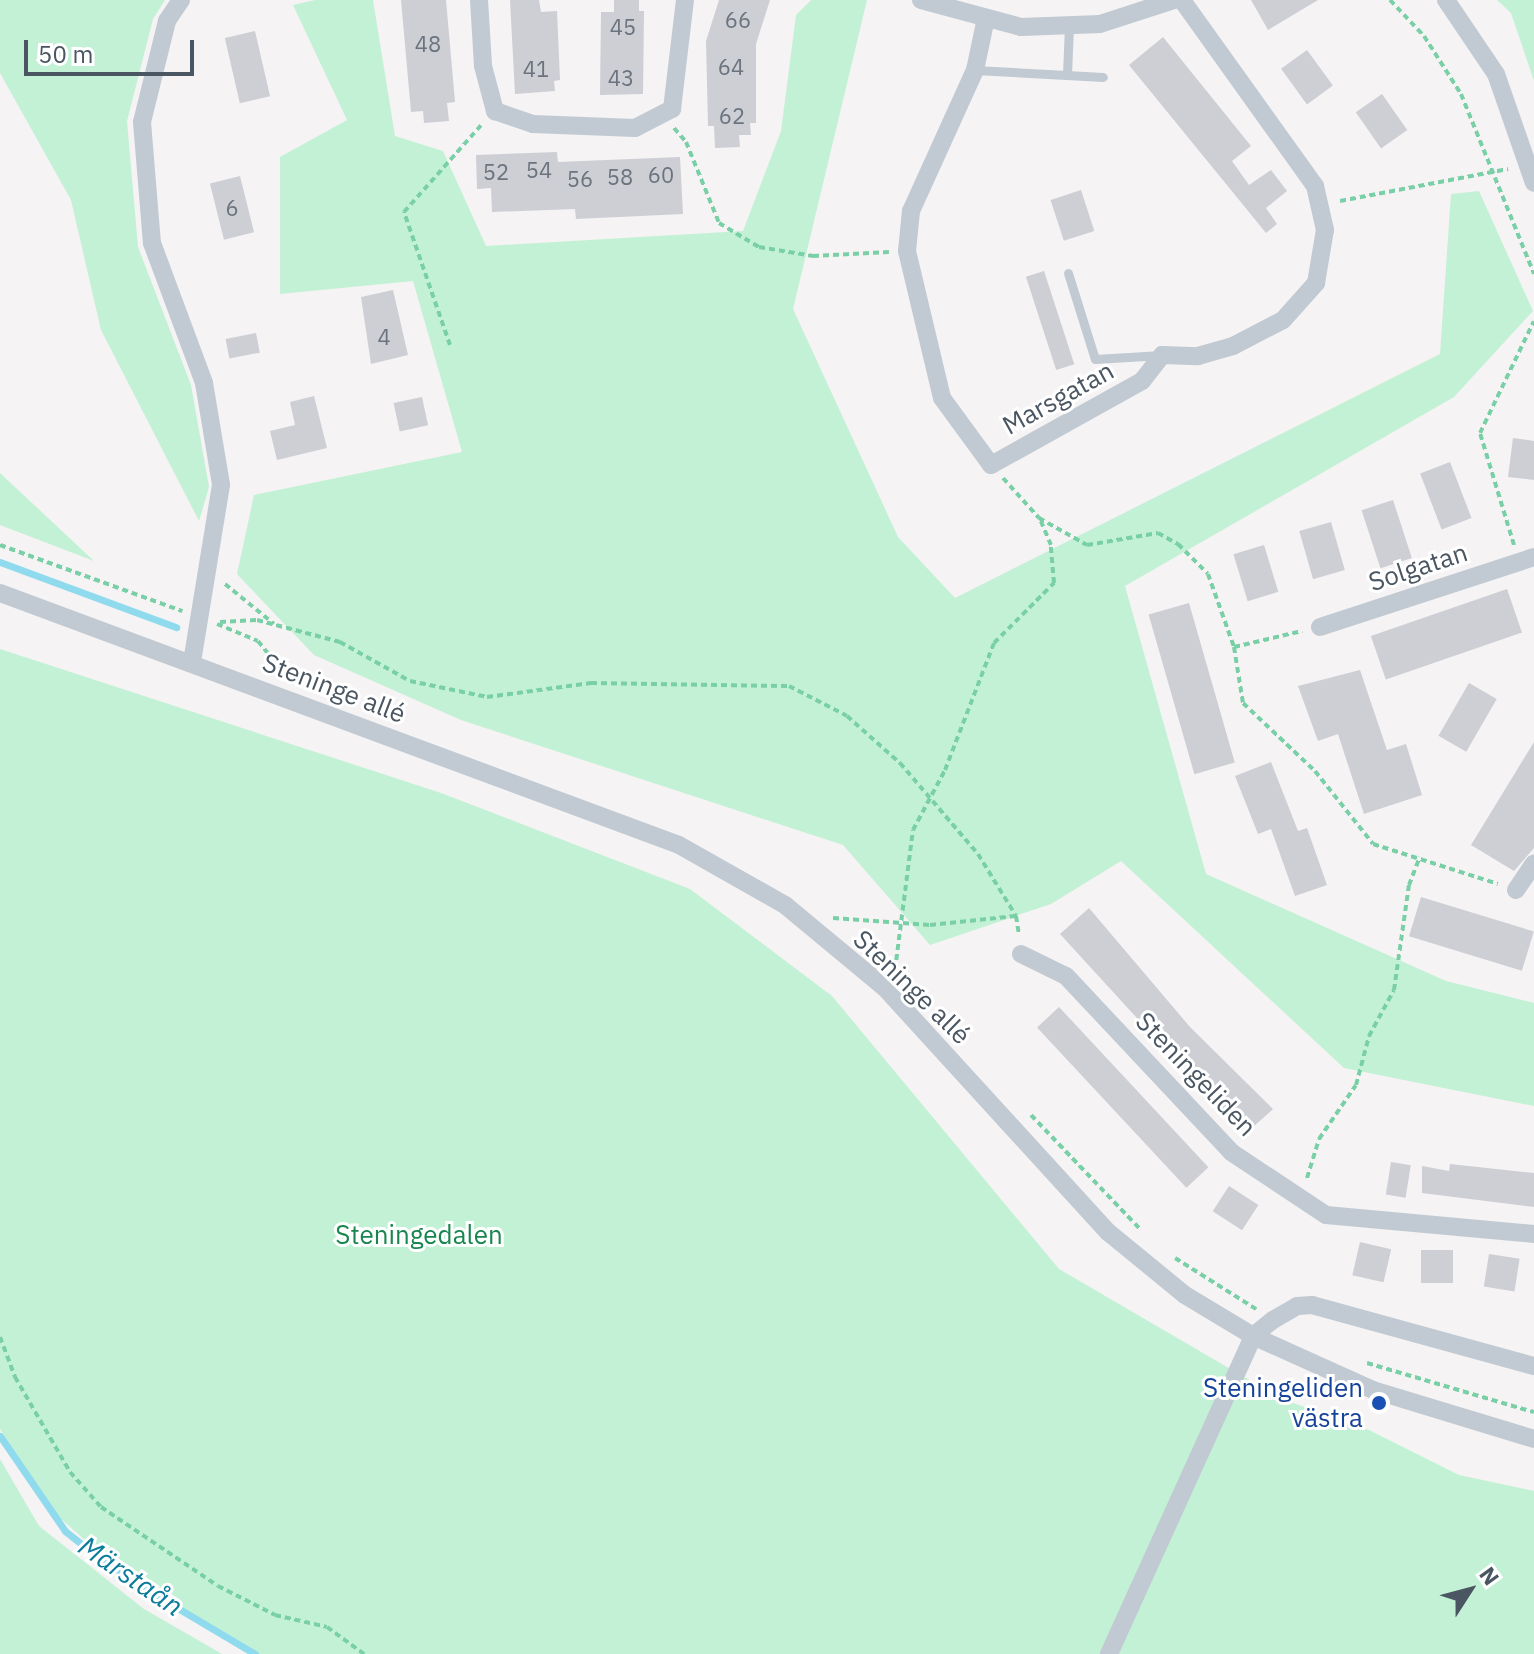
<!DOCTYPE html>
<html>
<head>
<meta charset="utf-8">
<style>
	body { margin:0 }
	#map { position:relative; width:1534px; height:1654px; overflow:hidden; background:#f5f3f3; font-family:"IBM Plex Sans",sans-serif }
	div>[style] { position:absolute }
	[style*='--x'] { left:calc(var(--x)*1px); top:calc(var(--y)*1px); width:calc(var(--w)*1px); rotate:calc(var(--a)*1deg) }
	.green>* { inset:0; background:#c3f1d5 }
	.stream>* { height:7px; margin:-3.5px; padding:0 3.5px; transform-origin:3.5px; border-radius:3.5px; background:#90daee }
	.building>* { inset:0; background:#cdcfd5; transform-origin:0 0 }
	.path>* { height:4px; margin-top:-2px; transform-origin:0; background:repeating-linear-gradient(90deg,#7ad0a6 0 6px,transparent 0 10px) }
	.service>* { height:9px; margin:-4.5px; padding:0 4.5px; transform-origin:4.5px; border-radius:4.5px; background:#c1cad2 }
	.minor>* { height:18px; margin:-9px; padding:0 9px; transform-origin:9px; border-radius:9px; background:#c1cad2 }
	.dots>* { width:22px; height:22px; translate:-50% -50%; box-sizing:border-box; border:4px solid #fff; border-radius:50% }
	span { translate:-50% -50%; white-space:nowrap; text-align:center; line-height:1.15; -webkit-text-stroke:6px #fff; paint-order:stroke }
	.number-label { font-size:22px; color:#6b747e }
	.number-label span { -webkit-text-stroke-width:0 }
	.street-label { font-size:26px; color:#4a5661 }
	.park-label { font-size:26px; color:#17864f }
	.transit-label { font-size:26px; color:#164399 }
	.right { translate:-100% -50%; text-align:right }
	.water-label { font-size:28px; color:#0c7c9b; font-style:italic }
	.north { position:absolute; left:1430px; top:1550px; width:80px; height:80px; -webkit-text-stroke:6px #fff; paint-order:stroke; rotate:54deg; font-size:22px; font-weight:700; line-height:32px; text-align:center; color:#4a5661 }
	.north::after { content:''; display:block; margin:auto; width:28px; height:36px; background:#4a5661; clip-path:polygon(50% 0,100% 100%,50% 72%,0 100%) }
	.scale { position:absolute; left:24px; top:40px; width:170px; height:36px; box-sizing:border-box; border:4px solid #4a5661; border-top:0; padding-left:10px; font-size:24px; line-height:28px; white-space:nowrap; color:#4a5661; -webkit-text-stroke:6px #fff; paint-order:stroke }
</style>
</head>
<body>
<div id="map">
	<div class="green">
		<div style="clip-path:polygon(0 0,165px 0,153px 19px,127px 121px,138px 247px,191px 385px,209px 487px,199px 521px,101px 330px,71px 200px,0 73px)"></div>
		<div style="clip-path:polygon(315px 0,373px 0,395px 136px,443px 151px,486px 246px,743px 231px,781px 131px,796px 15px,811px 0,867px 0,793px 309px,898px 537px,955px 598px,1440px 354px,1451px 194px,1479px 191px,1533px 311px,1454px 397px,1125px 586px,1206px 874px,1446px 981px,1534px 1003px,1534px 1106px,1344px 1068px,1121px 861px,1051px 904px,930px 945px,843px 845px,461px 720px,314px 655px,237px 574px,254px 495px,462px 452px,413px 281px,280px 294px,280px 157px,347px 120px,293px 5px)"></div>
		<div style="clip-path:polygon(1497px 0,1534px 0,1534px 81px,1511px 13px)"></div>
		<div style="clip-path:polygon(0 473px,94px 561px,0 525px)"></div>
		<div style="clip-path:polygon(0 649px,441px 793px,690px 889px,832px 996px,1059px 1269px,1282px 1399px,1369px 1430px,1459px 1475px,1534px 1491px,1534px 1654px,256px 1654px,136px 1585px,44px 1504px,0 1429px)"></div>
		<div style="clip-path:polygon(0 1459px,39px 1526px,144px 1609px,222px 1654px,0 1654px)"></div>
	</div>
	<div class="stream">
		<div style="--x:0;--y:562;--w:188;--a:20.3"></div>
		<div style="--x:0;--y:1436;--w:115;--a:55.6"></div>
		<div style="--x:65;--y:1531;--w:66;--a:38.3"></div>
		<div style="--x:117;--y:1572;--w:161;--a:30.7"></div>
	</div>
	<div class="building">
		<div style="clip-path:polygon(401px 0,446px 0,455px 102px,447px 103px,449px 121px,424px 123px,423px 111px,411px 112px)"></div>
		<div style="clip-path:polygon(510px 0,539px 0,541px 12px,557px 11px,560px 80px,554px 81px,555px 91px,515px 94px)"></div>
		<div style="clip-path:polygon(614px 0,639px 0,639px 11px,644px 11px,643px 94px,600px 95px,601px 12px,614px 12px)"></div>
		<div style="clip-path:polygon(719px 0,770px 0,756px 44px,756px 123px,750px 123px,751px 135px,739px 135px,740px 147px,715px 148px,714px 126px,708px 126px,706px 41px)"></div>
		<div style="clip-path:polygon(1251px 0,1318px 0,1268px 30px)"></div>
		<div style="left:255px;top:31px;width:67px;height:31px;rotate:77deg"></div>
		<div style="clip-path:polygon(1163px 37px,1251px 146px,1232px 161px,1249px 185px,1271px 170px,1287px 191px,1266px 208px,1277px 224px,1266px 233px,1129px 65px)"></div>
		<div style="left:1307px;top:50px;width:44px;height:32px;rotate:54deg"></div>
		<div style="left:1382px;top:94px;width:44px;height:32px;rotate:55deg"></div>
		<div style="clip-path:polygon(557px 152px,558px 162px,680px 157px,683px 214px,576px 219px,575px 209px,492px 212px,491px 188px,477px 189px,476px 155px)"></div>
		<div style="left:240px;top:176px;width:58px;height:31px;rotate:76deg"></div>
		<div style="left:1081px;top:190px;width:43px;height:32px;rotate:72deg"></div>
		<div style="left:1044px;top:271px;width:98px;height:19px;rotate:72deg"></div>
		<div style="clip-path:polygon(393px 290px,408px 355px,371px 364px,361px 297px)"></div>
		<div style="left:256px;top:333px;width:20px;height:31px;rotate:79deg"></div>
		<div style="clip-path:polygon(314px 396px,327px 448px,277px 460px,270px 431px,295px 425px,290px 402px)"></div>
		<div style="left:422px;top:397px;width:29px;height:29px;rotate:78deg"></div>
		<div style="clip-path:polygon(1513px 438px,1534px 441px,1534px 480px,1508px 477px)"></div>
		<div style="left:1450px;top:462px;width:60px;height:32px;rotate:69deg"></div>
		<div style="left:1393px;top:500px;width:61px;height:33px;rotate:72deg"></div>
		<div style="left:1331px;top:522px;width:50px;height:33px;rotate:74deg"></div>
		<div style="left:1264px;top:545px;width:49px;height:32px;rotate:73deg"></div>
		<div style="left:1507px;top:589px;width:46px;height:144px;rotate:71deg"></div>
		<div style="left:1189px;top:603px;width:166px;height:42px;rotate:74deg"></div>
		<div style="clip-path:polygon(1360px 670px,1387px 750px,1406px 744px,1422px 795px,1364px 814px,1338px 734px,1318px 741px,1298px 686px)"></div>
		<div style="left:1469px;top:683px;width:32px;height:61px;rotate:30deg"></div>
		<div style="clip-path:polygon(1534px 742px,1534px 848px,1514px 871px,1471px 845px)"></div>
		<div style="clip-path:polygon(1271px 762px,1298px 831px,1307px 828px,1327px 885px,1295px 896px,1271px 829px,1258px 834px,1235px 776px)"></div>
		<div style="left:1421px;top:897px;width:118px;height:41px;rotate:17deg"></div>
		<div style="clip-path:polygon(1089px 908px,1190px 1027px,1273px 1109px,1244px 1135px,1060px 934px)"></div>
		<div style="left:1059px;top:1007px;width:219px;height:30px;rotate:47deg"></div>
		<div style="left:1391px;top:1162px;width:20px;height:33px;rotate:9deg"></div>
		<div style="clip-path:polygon(1450px 1164px,1534px 1173px,1534px 1207px,1422px 1193px,1422px 1166px,1449px 1171px)"></div>
		<div style="left:1229px;top:1186px;width:35px;height:30px;rotate:33deg"></div>
		<div style="left:1360px;top:1242px;width:32px;height:34px;rotate:13deg"></div>
		<div style="left:1421px;top:1250px;width:32px;height:33px"></div>
		<div style="left:1489px;top:1254px;width:31px;height:33px;rotate:9deg"></div>
	</div>
	<div class="path">
		<div style="--x:1390;--y:0;--w:50;--a:46.6"></div>
		<div style="--x:1424;--y:36;--w:69;--a:57.5"></div>
		<div style="--x:1461;--y:94;--w:194;--a:67.9"></div>
		<div style="--x:674;--y:128;--w:18;--a:49"></div>
		<div style="--x:686;--y:142;--w:87;--a:67.8"></div>
		<div style="--x:719;--y:223;--w:47;--a:31"></div>
		<div style="--x:759;--y:247;--w:55;--a:9.5"></div>
		<div style="--x:813;--y:256;--w:76;--a:-3"></div>
		<div style="--x:1340;--y:201;--w:171;--a:-10.8"></div>
		<div style="--x:450;--y:345;--w:141;--a:-109.1"></div>
		<div style="--x:404;--y:212;--w:118;--a:-48.4"></div>
		<div style="--x:1003;--y:478;--w:54;--a:48"></div>
		<div style="--x:1039;--y:518;--w:55;--a:29.4"></div>
		<div style="--x:1087;--y:545;--w:72;--a:-9.6"></div>
		<div style="--x:1158;--y:533;--w:23;--a:29"></div>
		<div style="--x:1178;--y:544;--w:42;--a:45"></div>
		<div style="--x:1208;--y:574;--w:77;--a:70.4"></div>
		<div style="--x:1234;--y:647;--w:57;--a:80.9"></div>
		<div style="--x:1243;--y:703;--w:99;--a:43.4"></div>
		<div style="--x:1315;--y:771;--w:93;--a:51.5"></div>
		<div style="--x:1373;--y:844;--w:131;--a:17.7"></div>
		<div style="--x:0;--y:545;--w:194;--a:19.9"></div>
		<div style="--x:1514;--y:545;--w:117;--a:-106.9"></div>
		<div style="--x:1480;--y:433;--w:124;--a:-64.3"></div>
		<div style="--x:225;--y:584;--w:63;--a:39.2"></div>
		<div style="--x:220;--y:622;--w:37;--a:-3"></div>
		<div style="--x:257;--y:620;--w:86;--a:14.8"></div>
		<div style="--x:340;--y:642;--w:80;--a:29.1"></div>
		<div style="--x:410;--y:681;--w:79;--a:11.7"></div>
		<div style="--x:487;--y:697;--w:105;--a:-7.7"></div>
		<div style="--x:591;--y:683;--w:198;--a:0.9"></div>
		<div style="--x:789;--y:686;--w:65;--a:27.3"></div>
		<div style="--x:847;--y:716;--w:71;--a:41.6"></div>
		<div style="--x:900;--y:763;--w:120;--a:49.4"></div>
		<div style="--x:978;--y:854;--w:73;--a:58.5"></div>
		<div style="--x:217;--y:624;--w:44;--a:22.5"></div>
		<div style="--x:258;--y:641;--w:46;--a:51.1"></div>
		<div style="--x:1234;--y:647;--w:70;--a:-13.2"></div>
		<div style="--x:833;--y:918;--w:97;--a:4.1"></div>
		<div style="--x:930;--y:925;--w:86;--a:-6"></div>
		<div style="--x:1016;--y:916;--w:19;--a:81"></div>
		<div style="--x:895;--y:970;--w:141;--a:-82.7"></div>
		<div style="--x:913;--y:830;--w:68;--a:-61.9"></div>
		<div style="--x:945;--y:770;--w:136;--a:-68.9"></div>
		<div style="--x:994;--y:643;--w:85;--a:-45"></div>
		<div style="--x:1054;--y:583;--w:38;--a:-95"></div>
		<div style="--x:1051;--y:545;--w:28;--a:-113"></div>
		<div style="--x:1031;--y:1115;--w:159;--a:46.3"></div>
		<div style="--x:1307;--y:1178;--w:41;--a:-72.9"></div>
		<div style="--x:1319;--y:1139;--w:65;--a:-55.6"></div>
		<div style="--x:1356;--y:1085;--w:51;--a:-75.1"></div>
		<div style="--x:1369;--y:1036;--w:52;--a:-61.5"></div>
		<div style="--x:1394;--y:990;--w:106;--a:-81.9"></div>
		<div style="--x:1409;--y:885;--w:30;--a:-69"></div>
		<div style="--x:1175;--y:1258;--w:96;--a:32.2"></div>
		<div style="--x:0;--y:1337;--w:43;--a:69.4"></div>
		<div style="--x:15;--y:1377;--w:110;--a:59.9"></div>
		<div style="--x:70;--y:1472;--w:47;--a:48.5"></div>
		<div style="--x:101;--y:1507;--w:141;--a:34"></div>
		<div style="--x:218;--y:1586;--w:64;--a:27"></div>
		<div style="--x:275;--y:1615;--w:53;--a:13"></div>
		<div style="--x:327;--y:1627;--w:46;--a:36.1"></div>
		<div style="--x:1367;--y:1363;--w:174;--a:16.4"></div>
	</div>
	<div class="service">
		<div style="--x:975;--y:70;--w:128;--a:3.1"></div>
		<div style="--x:1067;--y:75;--w:50;--a:-87.7"></div>
		<div style="--x:1068;--y:273;--w:90;--a:72.6"></div>
		<div style="--x:1095;--y:359;--w:67;--a:-3.4"></div>
	</div>
	<div class="minor">
		<div style="--x:181;--y:0;--w:25;--a:124"></div>
		<div style="--x:167;--y:21;--w:104;--a:103.9"></div>
		<div style="--x:142;--y:122;--w:121;--a:85.3"></div>
		<div style="--x:152;--y:243;--w:149;--a:69.6"></div>
		<div style="--x:204;--y:383;--w:103;--a:80.5"></div>
		<div style="--x:221;--y:485;--w:179;--a:99.3"></div>
		<div style="--x:479;--y:0;--w:66;--a:86.5"></div>
		<div style="--x:483;--y:66;--w:47;--a:75.1"></div>
		<div style="--x:495;--y:111;--w:40;--a:18.9"></div>
		<div style="--x:533;--y:124;--w:102;--a:2.2"></div>
		<div style="--x:635;--y:128;--w:42;--a:-27.2"></div>
		<div style="--x:672;--y:109;--w:110;--a:-83.2"></div>
		<div style="--x:921;--y:0;--w:104;--a:15.1"></div>
		<div style="--x:1021;--y:27;--w:79;--a:-2.2"></div>
		<div style="--x:1100;--y:24;--w:78;--a:-18"></div>
		<div style="--x:1446;--y:0;--w:89;--a:56"></div>
		<div style="--x:1496;--y:74;--w:115;--a:70.8"></div>
		<div style="--x:986;--y:18;--w:53;--a:101.9"></div>
		<div style="--x:975;--y:70;--w:155;--a:114.4"></div>
		<div style="--x:911;--y:211;--w:40;--a:95.7"></div>
		<div style="--x:907;--y:251;--w:151;--a:76.6"></div>
		<div style="--x:942;--y:398;--w:83;--a:53.8"></div>
		<div style="--x:991;--y:465;--w:173;--a:-29.1"></div>
		<div style="--x:1142;--y:381;--w:33;--a:-52"></div>
		<div style="--x:1162;--y:355;--w:36;--a:2"></div>
		<div style="--x:1198;--y:356;--w:36;--a:-16"></div>
		<div style="--x:1233;--y:346;--w:56;--a:-27.5"></div>
		<div style="--x:1283;--y:320;--w:50;--a:-48.3"></div>
		<div style="--x:1316;--y:283;--w:54;--a:-80.4"></div>
		<div style="--x:1325;--y:230;--w:45;--a:-102.8"></div>
		<div style="--x:1315;--y:186;--w:229;--a:-125.6"></div>
		<div style="--x:0;--y:593;--w:724;--a:20.36"></div>
		<div style="--x:679;--y:845;--w:122;--a:29.5"></div>
		<div style="--x:785;--y:905;--w:130;--a:39.7"></div>
		<div style="--x:885;--y:988;--w:331;--a:47.6"></div>
		<div style="--x:1108;--y:1232;--w:99;--a:39.3"></div>
		<div style="--x:1185;--y:1295;--w:79;--a:31.1"></div>
		<div style="--x:1253;--y:1336;--w:132;--a:24.2"></div>
		<div style="--x:1373;--y:1390;--w:168;--a:16.9"></div>
		<div style="--x:1320;--y:627;--w:225;--a:-18.1"></div>
		<div style="--x:1516;--y:890;--w:32;--a:-56"></div>
		<div style="--x:1021;--y:954;--w:50;--a:26.1"></div>
		<div style="--x:1066;--y:976;--w:241;--a:46.8"></div>
		<div style="--x:1231;--y:1152;--w:114;--a:33.6"></div>
		<div style="--x:1326;--y:1215;--w:209;--a:5.2"></div>
		<div style="--x:1109;--y:1654;--w:349;--a:-65.6"></div>
		<div style="--x:1253;--y:1336;--w:26;--a:-39"></div>
		<div style="--x:1273;--y:1320;--w:28;--a:-30"></div>
		<div style="--x:1297;--y:1306;--w:15;--a:-4"></div>
		<div style="--x:1312;--y:1305;--w:230;--a:15.4"></div>
	</div>
	<div class="dots">
		<div style="left:1379px;top:1403px;background:#1a4fb4"></div>
	</div>
	<div class="number-label">
		<span style="left:738px;top:20px">66</span>
		<span style="left:623px;top:27px">45</span>
		<span style="left:428px;top:44px">48</span>
		<span style="left:731px;top:67px">64</span>
		<span style="left:536px;top:69px">41</span>
		<span style="left:621px;top:78px">43</span>
		<span style="left:732px;top:116px">62</span>
		<span style="left:539px;top:170px">54</span>
		<span style="left:496px;top:172px">52</span>
		<span style="left:661px;top:175px">60</span>
		<span style="left:620px;top:177px">58</span>
		<span style="left:580px;top:179px">56</span>
		<span style="left:232px;top:208px">6</span>
		<span style="left:384px;top:337px">4</span>
	</div>
	<div class="street-label">
		<span style="left:1058px;top:398px;rotate:-29deg">Marsgatan</span>
		<span style="left:1418px;top:567px;rotate:-18deg">Solgatan</span>
		<span style="left:334px;top:688px;rotate:21deg">Steninge allé</span>
		<span style="left:912px;top:987px;rotate:44deg">Steninge allé</span>
		<span style="left:1196px;top:1074px;rotate:46deg">Steningeliden</span>
	</div>
	<div class="park-label">
		<span style="left:419px;top:1235px">Steningedalen</span>
	</div>
	<div class="transit-label">
		<span class="right" style="left:1363px;top:1403px">Steningeliden<br>västra</span>
	</div>
	<div class="water-label">
		<span style="left:131px;top:1576px;rotate:34deg">Märstaån</span>
	</div>
	<div class="north">N</div>
	<div class="scale">50 m</div>
</div>
</body>
</html>
